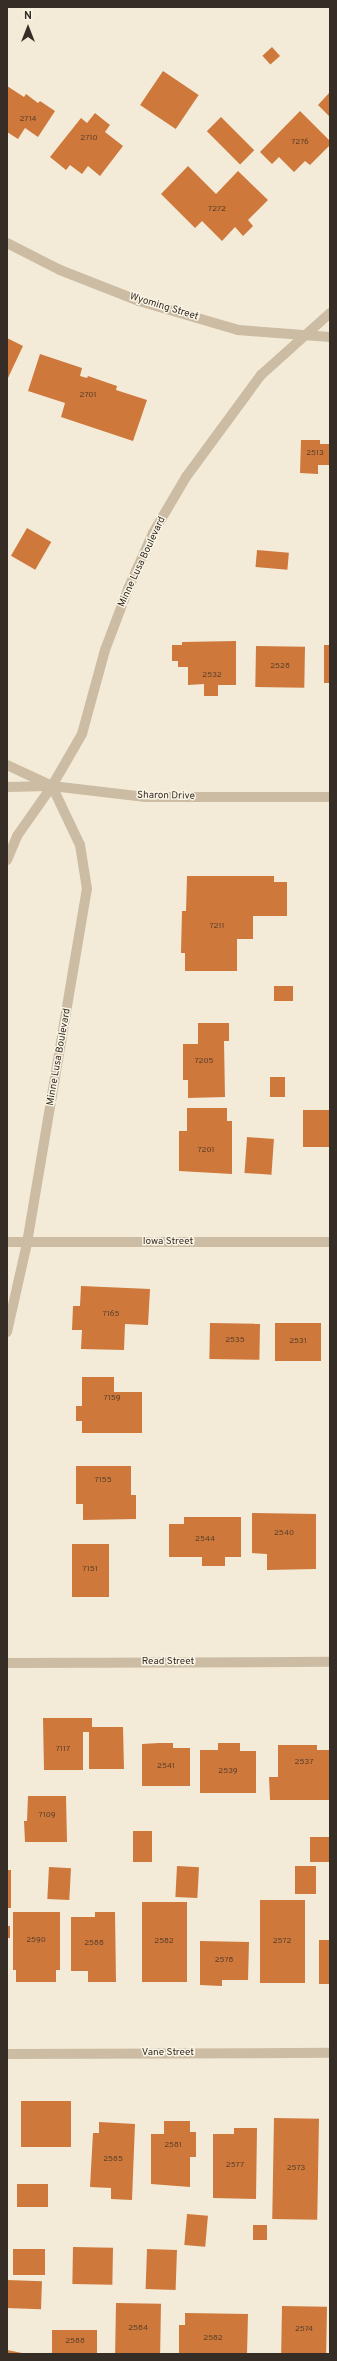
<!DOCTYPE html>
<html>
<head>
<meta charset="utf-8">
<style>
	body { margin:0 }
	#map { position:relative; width:337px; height:2361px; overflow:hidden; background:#f3ebd8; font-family:Overpass,sans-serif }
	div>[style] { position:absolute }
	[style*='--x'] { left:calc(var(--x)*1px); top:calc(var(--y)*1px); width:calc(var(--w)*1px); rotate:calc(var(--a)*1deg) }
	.building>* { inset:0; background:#ce783b; transform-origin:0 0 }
	.street>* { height:10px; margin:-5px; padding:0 5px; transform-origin:5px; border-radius:5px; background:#cbbca3 }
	span { translate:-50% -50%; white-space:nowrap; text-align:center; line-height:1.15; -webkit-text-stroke:3px #faf4e5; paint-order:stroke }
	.number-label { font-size:8px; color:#5c402b }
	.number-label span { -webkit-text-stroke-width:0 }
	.street-label { font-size:10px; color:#362e26 }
	.frame { position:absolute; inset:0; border:8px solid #362e26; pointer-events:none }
	.north { position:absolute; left:8px; top:8px; width:40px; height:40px; -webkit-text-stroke:3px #faf4e5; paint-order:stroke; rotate:0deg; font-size:11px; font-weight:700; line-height:16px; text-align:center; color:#362e26 }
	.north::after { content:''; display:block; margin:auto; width:14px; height:18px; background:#362e26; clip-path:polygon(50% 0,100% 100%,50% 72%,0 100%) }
</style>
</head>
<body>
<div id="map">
	<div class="building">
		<div style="left:272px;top:47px;width:12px;height:13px;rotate:48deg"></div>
		<div style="left:163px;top:71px;width:43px;height:41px;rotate:34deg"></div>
		<div style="clip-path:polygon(7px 86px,24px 97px,26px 94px,38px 103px,40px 101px,55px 111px,38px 137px,25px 128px,18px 139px,7px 132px)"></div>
		<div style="clip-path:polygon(330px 92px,330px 117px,318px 105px)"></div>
		<div style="clip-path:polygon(300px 111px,330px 141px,330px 145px,310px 165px,305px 161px,294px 172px,279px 157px,272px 164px,260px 152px)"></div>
		<div style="clip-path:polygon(95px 113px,110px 125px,105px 132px,123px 146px,100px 176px,88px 166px,82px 174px,70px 165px,66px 170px,50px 157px,81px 118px,87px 123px)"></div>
		<div style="left:221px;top:117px;width:47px;height:20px;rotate:45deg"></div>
		<div style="clip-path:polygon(188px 166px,216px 194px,238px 171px,268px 200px,248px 220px,253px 226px,243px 236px,235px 227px,222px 241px,202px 221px,195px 228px,161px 194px)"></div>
		<div style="clip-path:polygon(7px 338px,23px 346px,7px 380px)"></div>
		<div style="clip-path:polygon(40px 354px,82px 368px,80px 376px,87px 378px,88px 376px,117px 386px,116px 390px,147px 400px,133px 441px,61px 417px,65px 403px,28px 391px)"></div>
		<div style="clip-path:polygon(301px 440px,320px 440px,320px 444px,330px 444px,330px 471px,329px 465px,318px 465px,318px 474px,300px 473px)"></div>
		<div style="left:27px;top:528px;width:28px;height:32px;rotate:30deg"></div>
		<div style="left:257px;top:550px;width:32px;height:17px;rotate:5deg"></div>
		<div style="clip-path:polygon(236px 641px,236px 685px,218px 685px,218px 696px,204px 696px,204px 684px,188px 685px,188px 667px,178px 667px,178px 661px,172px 661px,172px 645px,182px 645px,182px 642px)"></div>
		<div style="left:324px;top:645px;width:6px;height:38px"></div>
		<div style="left:256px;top:646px;width:49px;height:41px;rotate:1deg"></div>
		<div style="clip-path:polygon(187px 876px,274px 876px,274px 882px,287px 882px,287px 916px,253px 916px,253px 939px,237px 939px,237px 971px,185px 971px,185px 953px,181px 953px,182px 911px,186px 911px)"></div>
		<div style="left:274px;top:986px;width:19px;height:15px"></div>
		<div style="clip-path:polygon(198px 1023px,229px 1023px,229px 1041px,224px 1041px,225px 1097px,188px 1098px,188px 1080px,183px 1080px,183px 1044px,198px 1044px)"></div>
		<div style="left:270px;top:1077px;width:15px;height:20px"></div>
		<div style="clip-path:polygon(187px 1108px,227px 1108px,227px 1121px,232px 1121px,232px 1174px,179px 1171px,179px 1131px,187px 1131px)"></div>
		<div style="left:303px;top:1110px;width:27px;height:37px"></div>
		<div style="left:247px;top:1137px;width:27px;height:36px;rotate:4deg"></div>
		<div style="clip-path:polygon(81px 1286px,150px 1289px,148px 1325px,125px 1324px,124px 1350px,81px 1349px,82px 1330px,72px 1330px,73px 1306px,80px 1306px)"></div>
		<div style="left:210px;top:1323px;width:50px;height:36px;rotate:1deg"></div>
		<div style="left:275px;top:1323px;width:46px;height:38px"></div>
		<div style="clip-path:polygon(82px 1377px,114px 1377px,114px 1392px,142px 1392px,142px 1433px,82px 1433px,82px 1421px,76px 1421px,76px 1406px,82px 1406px)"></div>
		<div style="clip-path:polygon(76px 1466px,131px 1466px,131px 1495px,136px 1495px,136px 1519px,83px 1520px,83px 1504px,76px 1504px)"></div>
		<div style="clip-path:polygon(252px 1513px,316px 1514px,316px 1569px,267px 1570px,267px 1554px,252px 1553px)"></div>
		<div style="clip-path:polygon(184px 1517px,241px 1517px,241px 1557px,225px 1557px,225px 1566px,202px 1566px,202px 1557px,169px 1557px,169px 1524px,184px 1524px)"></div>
		<div style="left:72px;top:1544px;width:37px;height:53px"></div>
		<div style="clip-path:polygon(43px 1718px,92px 1718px,92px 1727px,123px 1727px,124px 1769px,89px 1769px,89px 1732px,83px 1732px,83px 1770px,44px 1770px)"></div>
		<div style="clip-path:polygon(159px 1743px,173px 1743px,173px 1748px,190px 1748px,190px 1786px,142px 1786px,142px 1744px)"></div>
		<div style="clip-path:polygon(218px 1743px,240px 1743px,240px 1751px,256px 1751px,256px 1793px,200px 1793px,200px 1750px,218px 1750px)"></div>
		<div style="clip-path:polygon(278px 1745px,317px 1745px,317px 1750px,330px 1750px,330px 1800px,270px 1800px,269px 1777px,278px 1777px)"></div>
		<div style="clip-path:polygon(28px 1796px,66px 1796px,67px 1842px,25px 1842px,24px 1821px,27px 1821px)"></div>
		<div style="left:133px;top:1831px;width:19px;height:31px"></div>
		<div style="left:329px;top:1837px;width:25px;height:19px;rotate:90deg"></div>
		<div style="left:177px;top:1866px;width:22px;height:31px;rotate:3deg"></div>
		<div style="left:295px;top:1866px;width:21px;height:28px"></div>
		<div style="left:49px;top:1867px;width:22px;height:32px;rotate:3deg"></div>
		<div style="left:7px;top:1870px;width:4px;height:38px"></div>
		<div style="left:260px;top:1900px;width:45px;height:83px"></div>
		<div style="left:142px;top:1902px;width:45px;height:80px"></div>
		<div style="clip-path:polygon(13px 1912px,60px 1912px,60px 1970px,56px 1970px,56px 1982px,16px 1982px,16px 1970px,13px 1970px)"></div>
		<div style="clip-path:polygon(95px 1912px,115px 1912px,116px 1982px,88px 1982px,88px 1971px,71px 1971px,71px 1917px,95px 1917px)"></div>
		<div style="left:7px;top:1926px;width:3px;height:12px"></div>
		<div style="left:319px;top:1940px;width:11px;height:44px"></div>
		<div style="clip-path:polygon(200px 1941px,249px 1942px,248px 1980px,222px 1980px,222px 1986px,200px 1985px)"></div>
		<div style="left:21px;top:2101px;width:50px;height:46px"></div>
		<div style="left:274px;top:2118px;width:45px;height:101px;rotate:1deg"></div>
		<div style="clip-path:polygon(164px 2121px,190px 2121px,190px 2132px,196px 2132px,196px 2157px,190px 2157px,190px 2187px,151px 2184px,151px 2134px,164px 2134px)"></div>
		<div style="clip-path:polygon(99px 2122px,135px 2124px,132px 2200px,111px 2199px,111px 2188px,90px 2187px,93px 2133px,99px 2133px)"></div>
		<div style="clip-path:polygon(234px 2128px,257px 2128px,256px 2199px,213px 2198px,213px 2134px,234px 2134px)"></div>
		<div style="left:17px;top:2184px;width:31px;height:23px"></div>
		<div style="left:187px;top:2214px;width:21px;height:31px;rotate:5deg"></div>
		<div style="left:253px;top:2225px;width:14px;height:15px"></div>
		<div style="left:73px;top:2247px;width:40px;height:37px;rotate:1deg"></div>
		<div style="left:13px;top:2249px;width:32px;height:26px"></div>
		<div style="left:147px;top:2249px;width:30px;height:40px;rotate:2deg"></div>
		<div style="left:7px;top:2280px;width:35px;height:28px;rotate:2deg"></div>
		<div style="left:116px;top:2303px;width:45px;height:51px;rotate:1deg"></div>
		<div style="left:282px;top:2306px;width:45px;height:48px;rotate:1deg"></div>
		<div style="clip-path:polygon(185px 2313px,248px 2314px,247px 2354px,179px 2354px,179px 2325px,185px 2325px)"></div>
		<div style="left:52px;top:2330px;width:45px;height:24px"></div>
		<div style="clip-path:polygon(7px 2350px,22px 2353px,22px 2354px,7px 2354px)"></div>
	</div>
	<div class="street">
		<div style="--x:7;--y:243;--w:59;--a:27"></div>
		<div style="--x:60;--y:270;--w:85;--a:21.4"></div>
		<div style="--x:139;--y:301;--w:103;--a:16.3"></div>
		<div style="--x:238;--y:330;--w:92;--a:4.4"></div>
		<div style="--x:7;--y:765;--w:50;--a:25"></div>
		<div style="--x:52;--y:786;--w:94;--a:6.7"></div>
		<div style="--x:145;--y:797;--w:185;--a:0"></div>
		<div style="--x:7;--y:787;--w:43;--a:-1.3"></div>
		<div style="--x:7;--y:860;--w:26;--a:-67"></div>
		<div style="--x:17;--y:836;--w:61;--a:-55"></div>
		<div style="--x:52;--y:786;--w:60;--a:-60"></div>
		<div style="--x:82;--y:734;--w:87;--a:-74.7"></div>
		<div style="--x:105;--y:650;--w:65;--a:-69.3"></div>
		<div style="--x:128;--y:589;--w:61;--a:-65.9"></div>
		<div style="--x:153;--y:533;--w:65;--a:-59.5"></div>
		<div style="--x:186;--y:477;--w:127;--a:-53.7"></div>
		<div style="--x:261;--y:375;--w:93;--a:-41.9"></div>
		<div style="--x:7;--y:1242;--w:323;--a:0"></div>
		<div style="--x:7;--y:1332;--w:91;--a:-77.3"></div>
		<div style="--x:27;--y:1243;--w:359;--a:-80.4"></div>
		<div style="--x:87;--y:889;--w:45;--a:-99"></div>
		<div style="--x:80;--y:845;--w:65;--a:-115.4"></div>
		<div style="--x:7;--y:1663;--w:323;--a:-0.2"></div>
		<div style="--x:7;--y:2054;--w:323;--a:-0.2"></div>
	</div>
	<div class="number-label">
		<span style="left:28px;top:120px">2714</span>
		<span style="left:89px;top:139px">2710</span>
		<span style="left:300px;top:143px">7276</span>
		<span style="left:217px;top:210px">7272</span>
		<span style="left:88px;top:396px">2701</span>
		<span style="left:315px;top:454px">2513</span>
		<span style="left:280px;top:667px">2528</span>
		<span style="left:212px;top:676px">2532</span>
		<span style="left:217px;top:927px">7211</span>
		<span style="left:204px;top:1062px">7205</span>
		<span style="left:206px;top:1151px">7201</span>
		<span style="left:111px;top:1315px">7165</span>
		<span style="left:235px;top:1341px">2535</span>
		<span style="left:298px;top:1342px">2531</span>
		<span style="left:112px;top:1399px">7159</span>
		<span style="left:103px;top:1481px">7155</span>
		<span style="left:284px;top:1534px">2540</span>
		<span style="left:205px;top:1540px">2544</span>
		<span style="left:90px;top:1570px">7151</span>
		<span style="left:63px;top:1750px">7117</span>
		<span style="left:304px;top:1763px">2537</span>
		<span style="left:166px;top:1767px">2541</span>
		<span style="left:228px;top:1772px">2539</span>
		<span style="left:47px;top:1816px">7109</span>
		<span style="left:36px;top:1941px">2590</span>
		<span style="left:164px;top:1942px">2582</span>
		<span style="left:282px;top:1942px">2572</span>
		<span style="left:94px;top:1944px">2588</span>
		<span style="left:224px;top:1961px">2578</span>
		<span style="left:173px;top:2146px">2581</span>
		<span style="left:113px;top:2160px">2585</span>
		<span style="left:235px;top:2166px">2577</span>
		<span style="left:296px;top:2169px">2573</span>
		<span style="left:138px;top:2329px">2584</span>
		<span style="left:304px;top:2330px">2574</span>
		<span style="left:213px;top:2339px">2582</span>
		<span style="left:75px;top:2342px">2588</span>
	</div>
	<div class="street-label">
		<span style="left:164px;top:307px;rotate:17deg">Wyoming Street</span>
		<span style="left:142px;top:562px;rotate:-65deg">Minne Lusa Boulevard</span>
		<span style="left:166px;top:796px;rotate:1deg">Sharon Drive</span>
		<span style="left:59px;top:1057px;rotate:-80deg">Minne Lusa Boulevard</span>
		<span style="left:168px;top:1242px">Iowa Street</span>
		<span style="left:168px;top:1662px">Read Street</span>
		<span style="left:168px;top:2053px">Vane Street</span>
	</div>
	<div class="frame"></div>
	<div class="north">N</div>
</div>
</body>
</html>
